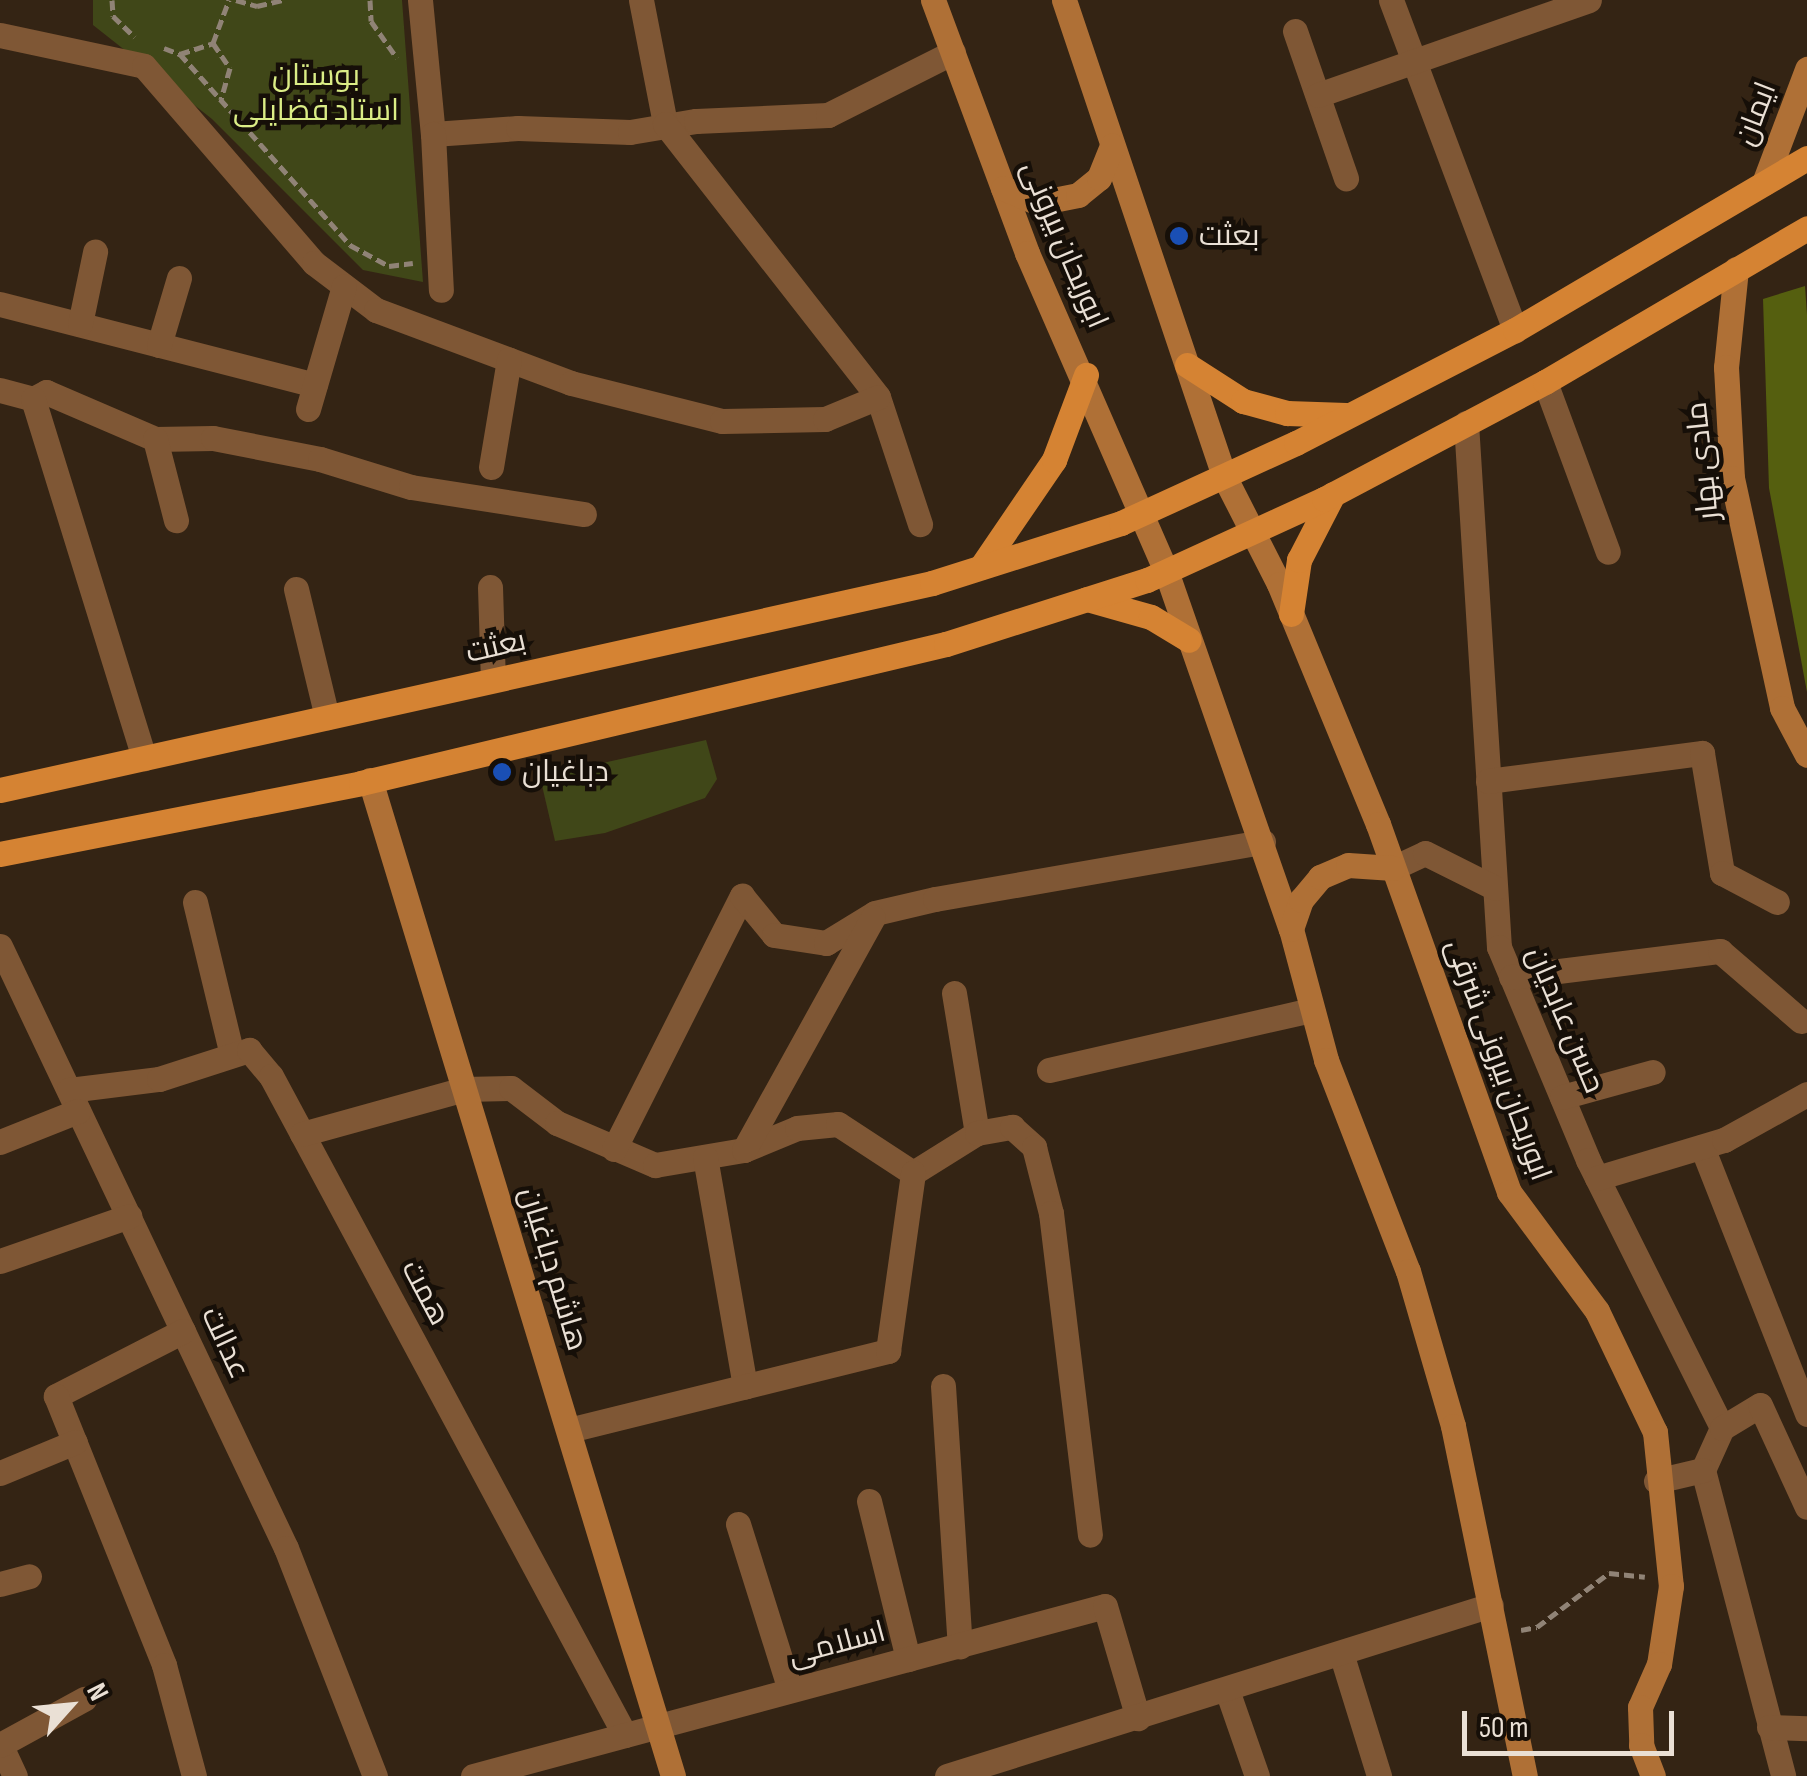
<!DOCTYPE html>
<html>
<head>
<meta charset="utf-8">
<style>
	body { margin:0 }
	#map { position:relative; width:1807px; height:1776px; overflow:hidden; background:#342414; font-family:"Sofia Sans Condensed",Cairo,sans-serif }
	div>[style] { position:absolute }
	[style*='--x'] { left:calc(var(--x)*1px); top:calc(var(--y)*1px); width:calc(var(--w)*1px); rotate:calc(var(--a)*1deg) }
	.green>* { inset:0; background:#404718 }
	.forest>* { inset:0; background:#555f0f }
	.path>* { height:5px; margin-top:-2.5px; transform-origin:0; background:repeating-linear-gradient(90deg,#908376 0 10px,transparent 0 15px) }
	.street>* { height:25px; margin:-12.5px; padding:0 12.5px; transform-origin:12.5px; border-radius:12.5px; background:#7f5735 }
	.secondary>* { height:25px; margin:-12.5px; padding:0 12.5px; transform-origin:12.5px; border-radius:12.5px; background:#af7036 }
	.primary>* { height:25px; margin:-12.5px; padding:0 12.5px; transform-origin:12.5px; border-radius:12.5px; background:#d58333 }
	.dots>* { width:28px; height:28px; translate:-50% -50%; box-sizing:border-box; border:5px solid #160f08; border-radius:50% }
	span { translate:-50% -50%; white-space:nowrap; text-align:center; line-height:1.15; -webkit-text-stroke:9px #160f08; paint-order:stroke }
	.park-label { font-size:30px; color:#dbed86 }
	.street-label { font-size:30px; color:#eae0d5 }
	.poi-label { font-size:30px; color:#eae0d5 }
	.left { translate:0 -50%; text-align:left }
	.north { position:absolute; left:20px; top:1656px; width:100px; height:100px; -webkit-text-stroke:8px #160f08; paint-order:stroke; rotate:63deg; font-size:28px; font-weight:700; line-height:40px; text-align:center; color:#eae0d5 }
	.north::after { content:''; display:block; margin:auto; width:35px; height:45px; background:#eae0d5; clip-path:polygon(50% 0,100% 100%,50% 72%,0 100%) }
	.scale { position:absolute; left:1462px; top:1711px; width:212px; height:45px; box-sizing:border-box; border:5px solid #eae0d5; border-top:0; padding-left:12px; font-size:30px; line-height:35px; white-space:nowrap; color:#eae0d5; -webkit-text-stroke:8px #160f08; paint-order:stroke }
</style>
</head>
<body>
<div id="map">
	<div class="green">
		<div style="clip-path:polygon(93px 0,402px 0,423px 282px,363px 270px,212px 119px,93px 25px)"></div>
		<div style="clip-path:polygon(706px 740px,717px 779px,705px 798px,605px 833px,555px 841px,540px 777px)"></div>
	</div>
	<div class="forest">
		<div style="clip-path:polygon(1805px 286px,1807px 315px,1807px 692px,1769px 488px,1763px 299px)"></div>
	</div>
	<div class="path">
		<div style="--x:112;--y:0;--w:16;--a:86"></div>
		<div style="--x:113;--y:16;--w:30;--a:44"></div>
		<div style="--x:236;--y:0;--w:22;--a:16"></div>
		<div style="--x:257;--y:6;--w:26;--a:-13"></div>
		<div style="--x:370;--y:0;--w:21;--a:87"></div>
		<div style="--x:371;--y:21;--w:45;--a:54.9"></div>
		<div style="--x:213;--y:43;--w:46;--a:-69.6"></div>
		<div style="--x:164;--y:48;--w:17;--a:21"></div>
		<div style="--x:180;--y:54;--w:256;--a:48.3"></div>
		<div style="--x:350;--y:245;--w:44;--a:28.3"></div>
		<div style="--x:389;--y:266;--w:24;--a:-7"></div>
		<div style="--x:180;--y:54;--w:35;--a:-18"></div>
		<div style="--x:213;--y:43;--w:30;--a:56"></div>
		<div style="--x:230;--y:68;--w:33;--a:106"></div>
		<div style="--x:1521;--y:1630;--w:16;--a:-11"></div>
		<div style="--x:1537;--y:1627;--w:90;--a:-36.9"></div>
		<div style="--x:1609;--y:1573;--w:36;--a:6"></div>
	</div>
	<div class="street">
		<div style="--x:420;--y:0;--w:135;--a:84.5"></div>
		<div style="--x:433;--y:134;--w:85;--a:-4"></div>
		<div style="--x:518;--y:128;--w:112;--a:2"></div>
		<div style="--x:630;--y:132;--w:67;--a:-9.5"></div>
		<div style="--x:696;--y:121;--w:132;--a:-2.6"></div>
		<div style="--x:828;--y:115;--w:140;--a:-26.7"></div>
		<div style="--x:641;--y:0;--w:126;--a:79"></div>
		<div style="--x:665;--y:124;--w:346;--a:52"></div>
		<div style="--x:878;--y:397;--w:134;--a:71.7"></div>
		<div style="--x:1391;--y:0;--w:353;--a:69.4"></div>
		<div style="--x:1295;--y:31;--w:156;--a:70.9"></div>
		<div style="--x:0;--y:35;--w:147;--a:12.1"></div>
		<div style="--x:144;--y:66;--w:260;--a:49.2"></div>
		<div style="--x:314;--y:263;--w:78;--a:37.2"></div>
		<div style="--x:376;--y:310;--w:208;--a:20.5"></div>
		<div style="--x:571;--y:383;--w:156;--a:14.1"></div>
		<div style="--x:722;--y:421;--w:103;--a:-1.1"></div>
		<div style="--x:825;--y:419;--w:57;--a:-22.5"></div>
		<div style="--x:1318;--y:95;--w:287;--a:-19.3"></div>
		<div style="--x:433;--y:134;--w:156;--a:87.1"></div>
		<div style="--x:0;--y:304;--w:325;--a:14.4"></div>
		<div style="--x:80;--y:324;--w:74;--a:-78.2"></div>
		<div style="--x:159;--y:345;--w:70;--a:-73.4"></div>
		<div style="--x:1545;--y:382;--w:181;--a:69.7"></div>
		<div style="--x:0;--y:390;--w:34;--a:15"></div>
		<div style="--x:33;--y:399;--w:15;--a:-28"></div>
		<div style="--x:46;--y:392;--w:119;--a:23.3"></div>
		<div style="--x:155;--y:439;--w:58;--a:-1"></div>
		<div style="--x:213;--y:438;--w:109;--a:11.1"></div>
		<div style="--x:320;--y:459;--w:95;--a:17.1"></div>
		<div style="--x:411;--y:487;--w:175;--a:8.9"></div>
		<div style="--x:33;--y:399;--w:376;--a:72.8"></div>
		<div style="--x:308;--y:409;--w:128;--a:-73.7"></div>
		<div style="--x:1466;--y:423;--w:525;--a:86.4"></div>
		<div style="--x:1499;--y:947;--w:231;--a:67.3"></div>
		<div style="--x:1588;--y:1160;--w:300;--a:63.4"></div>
		<div style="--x:155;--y:439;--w:84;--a:75.5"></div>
		<div style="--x:491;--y:467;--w:109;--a:-80.5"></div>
		<div style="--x:490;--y:587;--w:93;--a:88.2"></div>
		<div style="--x:296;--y:589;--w:132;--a:76.4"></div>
		<div style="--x:1488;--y:781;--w:216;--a:-7.5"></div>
		<div style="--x:1702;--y:753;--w:122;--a:80.5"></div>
		<div style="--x:1722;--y:873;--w:62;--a:27.8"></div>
		<div style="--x:1393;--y:868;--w:35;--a:-25"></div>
		<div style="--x:1425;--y:853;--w:78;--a:26.6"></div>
		<div style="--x:195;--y:902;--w:157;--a:76.4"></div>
		<div style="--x:0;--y:946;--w:666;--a:64.59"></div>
		<div style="--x:286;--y:1548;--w:245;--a:68.7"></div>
		<div style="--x:1511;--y:977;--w:211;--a:-7.1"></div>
		<div style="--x:1720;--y:951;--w:107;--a:40.8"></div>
		<div style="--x:954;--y:993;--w:142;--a:80.7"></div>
		<div style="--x:1049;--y:1070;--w:269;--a:-12.9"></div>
		<div style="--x:69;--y:1090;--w:91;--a:-7"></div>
		<div style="--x:159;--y:1079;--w:95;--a:-17.9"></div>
		<div style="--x:249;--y:1050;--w:34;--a:50"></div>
		<div style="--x:271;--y:1076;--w:748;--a:61.76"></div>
		<div style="--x:1562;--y:1097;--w:94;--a:-15.4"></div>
		<div style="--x:302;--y:1134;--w:168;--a:-15.5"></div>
		<div style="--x:464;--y:1089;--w:47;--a:-1.2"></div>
		<div style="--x:511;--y:1088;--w:58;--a:37.3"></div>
		<div style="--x:557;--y:1123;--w:107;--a:23.2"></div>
		<div style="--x:655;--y:1165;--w:90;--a:-9.6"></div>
		<div style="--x:744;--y:1150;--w:57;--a:-22.5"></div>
		<div style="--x:797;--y:1128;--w:41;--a:-5.6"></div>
		<div style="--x:838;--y:1124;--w:90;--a:33.2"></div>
		<div style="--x:913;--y:1173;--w:75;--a:-32"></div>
		<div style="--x:977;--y:1133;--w:36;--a:-10"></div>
		<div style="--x:1012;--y:1127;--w:30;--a:42"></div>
		<div style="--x:1034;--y:1147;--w:68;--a:75.6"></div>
		<div style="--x:1051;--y:1213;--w:324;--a:83.1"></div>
		<div style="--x:0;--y:1142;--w:84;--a:-21.7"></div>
		<div style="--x:1702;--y:1147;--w:287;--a:68.5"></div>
		<div style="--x:614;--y:1149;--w:284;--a:-63.2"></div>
		<div style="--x:742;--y:896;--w:50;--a:50.6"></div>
		<div style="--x:774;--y:935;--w:53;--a:8.7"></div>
		<div style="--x:826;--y:943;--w:57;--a:-31.5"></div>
		<div style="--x:875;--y:913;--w:62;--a:-13.1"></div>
		<div style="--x:935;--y:899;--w:333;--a:-9.9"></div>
		<div style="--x:744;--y:1150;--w:266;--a:-61"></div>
		<div style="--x:705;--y:1157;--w:233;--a:80.1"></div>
		<div style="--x:1597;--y:1178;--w:133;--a:-16.7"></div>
		<div style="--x:1724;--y:1140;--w:95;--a:-29"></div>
		<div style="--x:0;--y:1261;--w:137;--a:-19.2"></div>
		<div style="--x:183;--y:1331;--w:143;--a:152.9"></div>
		<div style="--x:56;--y:1396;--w:290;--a:68.1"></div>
		<div style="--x:164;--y:1665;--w:115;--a:74.9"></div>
		<div style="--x:943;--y:1386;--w:261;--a:86.3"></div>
		<div style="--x:569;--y:1430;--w:329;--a:-13.9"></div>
		<div style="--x:888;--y:1351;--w:180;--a:-82"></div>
		<div style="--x:1703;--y:1470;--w:316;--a:75.3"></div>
		<div style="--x:1703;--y:1470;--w:46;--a:-65.7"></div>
		<div style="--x:1722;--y:1428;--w:44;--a:-31.2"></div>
		<div style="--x:1760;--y:1405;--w:112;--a:65.3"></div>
		<div style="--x:0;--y:1473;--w:81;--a:-22.5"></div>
		<div style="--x:1656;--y:1481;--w:48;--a:-13.2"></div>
		<div style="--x:869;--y:1501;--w:163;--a:76.1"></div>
		<div style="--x:738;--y:1524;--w:174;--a:72.6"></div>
		<div style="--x:0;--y:1584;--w:30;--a:-15"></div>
		<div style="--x:1341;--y:1653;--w:129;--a:72.8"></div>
		<div style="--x:1227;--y:1690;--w:91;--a:70.8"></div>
		<div style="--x:1769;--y:1727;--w:38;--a:2"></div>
		<div style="--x:0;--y:1744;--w:35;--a:65"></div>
		<div style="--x:0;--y:1745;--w:96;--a:-28.7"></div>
		<div style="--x:473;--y:1776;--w:654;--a:-15.06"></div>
		<div style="--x:1105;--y:1606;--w:117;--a:73.6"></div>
		<div style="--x:947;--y:1776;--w:570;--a:-17.45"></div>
	</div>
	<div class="secondary">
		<div style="--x:933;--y:0;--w:270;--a:69.6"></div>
		<div style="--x:1027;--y:253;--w:347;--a:66.4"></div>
		<div style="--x:1166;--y:571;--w:379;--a:70.8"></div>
		<div style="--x:1291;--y:929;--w:136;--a:75"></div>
		<div style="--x:1326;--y:1060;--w:226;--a:68.8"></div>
		<div style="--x:1408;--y:1271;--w:161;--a:73.8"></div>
		<div style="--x:1453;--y:1426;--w:357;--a:78.4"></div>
		<div style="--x:1064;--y:0;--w:502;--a:71.42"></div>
		<div style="--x:1224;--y:476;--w:121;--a:63"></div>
		<div style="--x:1279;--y:584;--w:260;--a:67.6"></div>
		<div style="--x:1378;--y:824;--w:391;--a:70.4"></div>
		<div style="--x:1509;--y:1192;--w:148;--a:53.5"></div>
		<div style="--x:1597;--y:1311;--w:134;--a:64.4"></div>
		<div style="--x:1655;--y:1432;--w:155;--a:84.1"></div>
		<div style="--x:1671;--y:1586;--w:79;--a:98.7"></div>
		<div style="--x:1659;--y:1664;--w:47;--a:113.8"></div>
		<div style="--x:1640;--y:1707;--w:38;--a:88"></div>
		<div style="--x:1641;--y:1745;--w:33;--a:69"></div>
		<div style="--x:1764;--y:183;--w:122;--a:-69.3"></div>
		<div style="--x:1003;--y:188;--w:38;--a:23"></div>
		<div style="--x:1038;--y:203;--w:41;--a:-11.3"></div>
		<div style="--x:1078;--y:195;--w:27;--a:-39"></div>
		<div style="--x:1099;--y:178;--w:35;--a:-68"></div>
		<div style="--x:1736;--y:269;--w:99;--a:95.8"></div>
		<div style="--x:1726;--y:367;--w:111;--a:86.9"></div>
		<div style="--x:1732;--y:478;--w:235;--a:77.7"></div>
		<div style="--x:1782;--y:708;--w:53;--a:62"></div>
		<div style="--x:370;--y:780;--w:1041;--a:73.08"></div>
		<div style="--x:1291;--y:929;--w:31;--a:-71"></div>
		<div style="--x:1301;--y:900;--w:30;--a:-50"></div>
		<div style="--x:1320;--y:877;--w:30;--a:-23"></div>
		<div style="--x:1348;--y:865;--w:45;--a:3.8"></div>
	</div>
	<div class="primary">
		<div style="--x:1187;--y:365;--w:67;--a:32.7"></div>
		<div style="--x:1243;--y:401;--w:46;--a:15.3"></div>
		<div style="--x:1287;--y:413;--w:59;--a:1.9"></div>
		<div style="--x:981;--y:567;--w:130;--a:-55.7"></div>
		<div style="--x:1054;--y:460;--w:91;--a:-69.4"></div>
		<div style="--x:1087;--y:599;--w:66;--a:15.7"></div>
		<div style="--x:1151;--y:617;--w:44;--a:31.2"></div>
		<div style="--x:1291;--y:614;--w:55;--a:-81.6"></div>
		<div style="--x:1299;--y:560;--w:74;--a:-62.7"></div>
		<div style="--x:0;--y:790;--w:955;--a:-12.52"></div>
		<div style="--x:932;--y:583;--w:198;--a:-17.6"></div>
		<div style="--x:1121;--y:523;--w:192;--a:-24.6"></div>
		<div style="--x:1296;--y:443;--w:246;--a:-27.3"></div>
		<div style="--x:1515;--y:330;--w:339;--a:-30.5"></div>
		<div style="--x:0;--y:854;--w:368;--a:-11.1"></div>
		<div style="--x:361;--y:783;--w:601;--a:-13.37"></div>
		<div style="--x:946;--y:644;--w:211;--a:-17.7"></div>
		<div style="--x:1147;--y:580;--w:195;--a:-24.6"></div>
		<div style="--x:1324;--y:499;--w:250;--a:-27.9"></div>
		<div style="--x:1545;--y:382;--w:304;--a:-30.4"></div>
	</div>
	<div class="dots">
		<div style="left:1179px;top:236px;background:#1a4fb4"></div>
		<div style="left:502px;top:772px;background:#1a4fb4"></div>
	</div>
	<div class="park-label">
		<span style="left:316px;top:93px">بوستان<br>استاد فضایلی</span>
	</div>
	<div class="street-label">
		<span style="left:1756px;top:114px;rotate:-69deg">ایمان</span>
		<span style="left:1064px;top:245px;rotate:67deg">ابوریحان بیرونی</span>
		<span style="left:1703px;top:461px;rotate:-96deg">مادی بهار</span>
		<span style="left:496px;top:647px;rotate:-13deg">بعثت</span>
		<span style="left:1565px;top:1020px;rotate:67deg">حسن عابدیان</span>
		<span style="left:1498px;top:1060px;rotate:70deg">ابوریحان بیرونی شرقی</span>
		<span style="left:553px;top:1269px;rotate:73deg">هاشم دباغیان</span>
		<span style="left:425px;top:1293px;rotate:62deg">همت</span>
		<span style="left:225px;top:1343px;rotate:65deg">عدالت</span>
		<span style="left:837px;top:1644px;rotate:-15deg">اسلامی</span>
	</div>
	<div class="poi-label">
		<span class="left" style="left:1199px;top:236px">بعثت</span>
		<span class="left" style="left:522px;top:772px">دباغیان</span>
	</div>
	<div class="north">N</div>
	<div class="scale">50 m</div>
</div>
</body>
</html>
